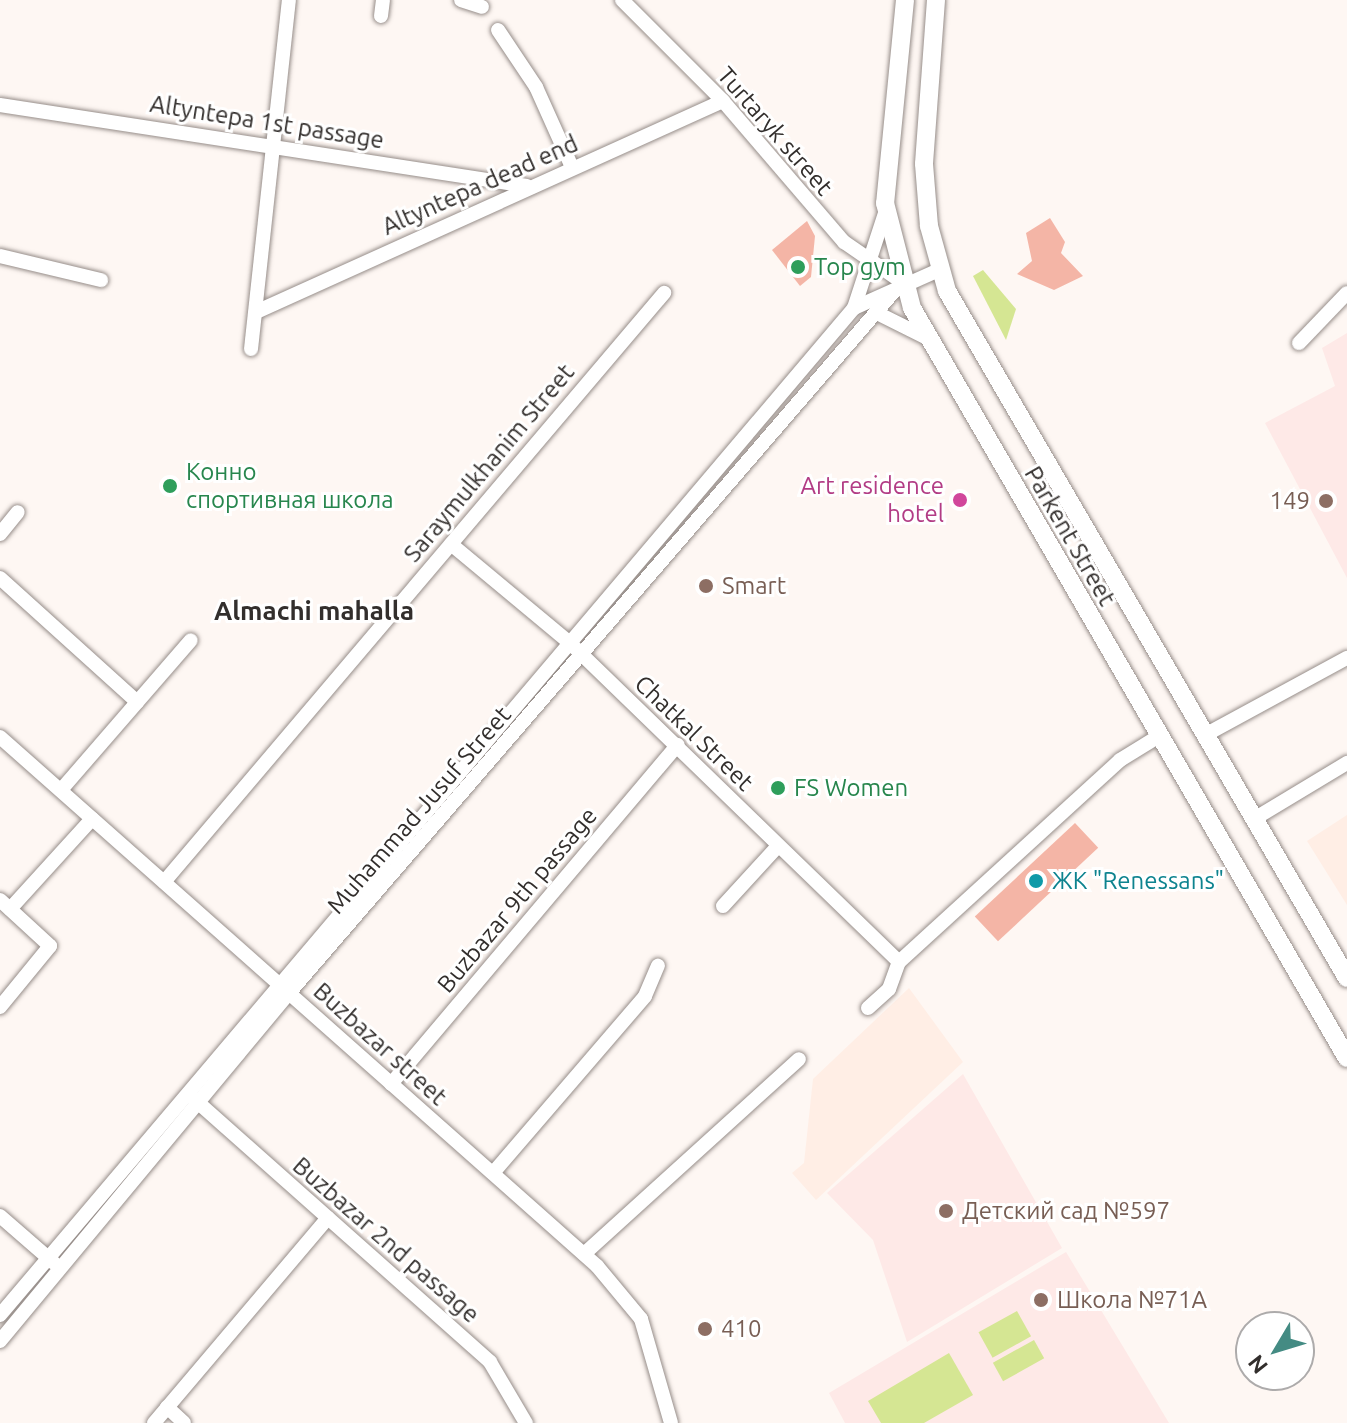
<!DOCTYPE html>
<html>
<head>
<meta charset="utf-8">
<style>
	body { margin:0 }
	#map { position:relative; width:1347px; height:1423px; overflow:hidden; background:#fef7f3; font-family:Ubuntu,sans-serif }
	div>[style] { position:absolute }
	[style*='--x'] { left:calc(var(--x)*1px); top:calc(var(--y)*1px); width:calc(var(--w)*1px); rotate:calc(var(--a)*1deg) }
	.built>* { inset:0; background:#ffeee5 }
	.education>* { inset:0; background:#fee9e7 }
	.green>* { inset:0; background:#d5e693; transform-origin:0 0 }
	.building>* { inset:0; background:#f4b5a6; transform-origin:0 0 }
	.roads { filter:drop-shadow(0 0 2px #968d89) drop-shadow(0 0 2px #968d89) }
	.minor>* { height:14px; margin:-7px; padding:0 7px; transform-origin:7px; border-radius:7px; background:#fff }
	.major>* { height:18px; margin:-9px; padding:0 9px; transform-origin:9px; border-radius:9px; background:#fff }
	.dots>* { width:22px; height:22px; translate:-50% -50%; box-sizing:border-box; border:4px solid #fff; border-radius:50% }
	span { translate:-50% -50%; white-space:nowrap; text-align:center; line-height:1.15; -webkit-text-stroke:6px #fff; paint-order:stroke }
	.street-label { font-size:24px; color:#322e2c }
	.leisure-label { font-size:24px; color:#27864d }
	.left { translate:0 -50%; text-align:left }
	.hotel-label { font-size:24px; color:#b23c85 }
	.right { translate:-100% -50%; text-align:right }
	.education-label { font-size:24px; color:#785e54 }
	.culture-label { font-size:24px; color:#0d838f }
	.neighbourhood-label { font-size:26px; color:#322e2c; font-weight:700 }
	.north { position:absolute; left:1235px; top:1311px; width:80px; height:80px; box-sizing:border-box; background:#fff; border:2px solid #adabab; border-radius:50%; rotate:232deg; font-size:22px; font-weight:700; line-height:32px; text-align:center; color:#322e2c }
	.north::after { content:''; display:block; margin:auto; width:28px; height:36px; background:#448b83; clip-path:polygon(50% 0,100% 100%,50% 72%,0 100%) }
</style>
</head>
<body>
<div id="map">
	<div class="built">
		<div style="clip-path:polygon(1347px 815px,1347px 905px,1307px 841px)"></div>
		<div style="clip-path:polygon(909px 988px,963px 1062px,816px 1200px,792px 1173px,804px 1163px,813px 1079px)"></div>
	</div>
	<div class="education">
		<div style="clip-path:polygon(1347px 333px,1347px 578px,1265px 423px,1335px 386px,1322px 348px)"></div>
		<div style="clip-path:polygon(963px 1074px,1062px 1248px,907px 1342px,873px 1240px,827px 1193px)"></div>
		<div style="clip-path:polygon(1066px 1252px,1169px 1423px,845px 1423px,829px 1393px)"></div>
	</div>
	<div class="green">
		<div style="clip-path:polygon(983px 270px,1016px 309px,1006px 340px,973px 276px)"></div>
		<div style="left:1017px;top:1311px;width:29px;height:44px;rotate:61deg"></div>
		<div style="left:1034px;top:1340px;width:21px;height:47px;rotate:61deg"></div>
		<div style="clip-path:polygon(949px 1353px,973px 1395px,924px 1423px,881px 1423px,868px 1401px)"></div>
	</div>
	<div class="building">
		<div style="clip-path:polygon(1050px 218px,1065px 242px,1061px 253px,1083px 276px,1054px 290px,1017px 274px,1032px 261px,1026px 233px)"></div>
		<div style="clip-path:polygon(807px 221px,815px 236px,811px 277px,800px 286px,772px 250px)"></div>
		<div style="left:1075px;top:823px;width:34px;height:137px;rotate:47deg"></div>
	</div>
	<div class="roads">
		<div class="minor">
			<div style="--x:461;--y:0;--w:22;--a:18"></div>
			<div style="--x:622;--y:0;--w:143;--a:45"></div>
			<div style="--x:723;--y:101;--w:186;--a:49.4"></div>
			<div style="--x:844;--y:242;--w:70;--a:34.6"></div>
			<div style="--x:381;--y:16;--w:16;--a:-83"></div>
			<div style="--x:498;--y:30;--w:69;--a:56.3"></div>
			<div style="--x:536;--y:87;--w:88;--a:65.8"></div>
			<div style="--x:0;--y:105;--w:533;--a:8.74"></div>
			<div style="--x:0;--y:256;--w:104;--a:13.4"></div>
			<div style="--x:854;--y:308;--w:100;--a:-71.9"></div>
			<div style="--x:256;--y:312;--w:512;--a:-24.31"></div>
			<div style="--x:877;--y:313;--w:56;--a:26.6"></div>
			<div style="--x:1299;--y:343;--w:69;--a:-46.2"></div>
			<div style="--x:251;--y:349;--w:351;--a:-83.8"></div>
			<div style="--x:0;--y:534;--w:28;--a:-51"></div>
			<div style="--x:451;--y:544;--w:155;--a:39.8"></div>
			<div style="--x:570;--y:643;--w:458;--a:44.1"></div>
			<div style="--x:0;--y:578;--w:185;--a:42.1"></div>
			<div style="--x:1205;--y:735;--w:162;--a:-28.5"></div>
			<div style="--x:0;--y:737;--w:798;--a:41.54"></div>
			<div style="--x:597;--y:1266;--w:69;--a:50.3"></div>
			<div style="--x:641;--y:1319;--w:108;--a:73.9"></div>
			<div style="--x:61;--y:790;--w:198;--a:-49.1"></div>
			<div style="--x:1254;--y:819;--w:109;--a:-31.1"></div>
			<div style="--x:164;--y:882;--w:773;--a:-49.67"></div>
			<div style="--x:0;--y:900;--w:68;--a:42.6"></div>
			<div style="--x:50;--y:946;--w:79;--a:129.3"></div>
			<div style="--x:723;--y:906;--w:80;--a:-47.5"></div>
			<div style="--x:10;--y:909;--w:122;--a:-47.7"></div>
			<div style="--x:868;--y:1008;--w:28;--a:-42"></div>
			<div style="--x:889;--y:989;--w:29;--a:-70"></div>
			<div style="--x:899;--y:962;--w:299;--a:-42.4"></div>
			<div style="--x:1120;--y:760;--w:46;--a:-31.6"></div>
			<div style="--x:391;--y:1084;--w:444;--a:-49.8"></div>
			<div style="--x:194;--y:1099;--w:396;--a:41.6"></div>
			<div style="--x:490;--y:1362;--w:71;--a:59.5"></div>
			<div style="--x:493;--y:1173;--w:233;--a:-49.3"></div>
			<div style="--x:645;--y:996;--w:33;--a:-67"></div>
			<div style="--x:0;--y:1216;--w:72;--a:41"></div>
			<div style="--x:584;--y:1254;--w:290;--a:-42.2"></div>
			<div style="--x:0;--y:1315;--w:1320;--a:-49.7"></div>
			<div style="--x:854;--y:308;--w:93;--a:-24.1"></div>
			<div style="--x:0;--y:1341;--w:452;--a:-50.3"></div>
			<div style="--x:289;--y:993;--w:930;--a:-49.23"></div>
			<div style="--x:167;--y:1407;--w:23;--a:43"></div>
			<div style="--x:154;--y:1423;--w:269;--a:-49.7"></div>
		</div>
		<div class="major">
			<div style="--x:905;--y:0;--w:204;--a:95.6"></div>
			<div style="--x:885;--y:203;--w:108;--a:75.6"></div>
			<div style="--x:912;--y:308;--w:867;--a:59.89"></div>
			<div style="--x:936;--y:0;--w:164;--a:94.2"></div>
			<div style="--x:924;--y:164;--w:62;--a:85.4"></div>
			<div style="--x:929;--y:226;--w:67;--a:74.5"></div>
			<div style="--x:947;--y:291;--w:795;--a:59.79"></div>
		</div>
	</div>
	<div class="dots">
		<div style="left:798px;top:267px;background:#2e9e5b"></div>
		<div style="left:170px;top:486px;background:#2e9e5b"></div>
		<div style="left:960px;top:500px;background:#d1479c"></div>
		<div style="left:1326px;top:501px;background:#8d6e63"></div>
		<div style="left:706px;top:586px;background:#8d6e63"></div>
		<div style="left:778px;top:788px;background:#2e9e5b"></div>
		<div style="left:1036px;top:881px;background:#0f9aa8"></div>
		<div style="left:946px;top:1211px;background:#8d6e63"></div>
		<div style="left:1041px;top:1300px;background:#8d6e63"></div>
		<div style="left:705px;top:1329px;background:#8d6e63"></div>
	</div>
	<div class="street-label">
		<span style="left:267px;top:122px;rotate:9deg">Altyntepa 1st passage</span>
		<span style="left:775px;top:131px;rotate:49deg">Turtaryk street</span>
		<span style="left:480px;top:185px;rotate:-24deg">Altyntepa dead end</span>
		<span style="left:489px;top:463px;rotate:-50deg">Saraymulkhanim Street</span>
		<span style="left:1070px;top:536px;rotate:60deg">Parkent Street</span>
		<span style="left:694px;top:733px;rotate:44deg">Chatkal Street</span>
		<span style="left:419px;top:810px;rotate:-49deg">Muhammad Jusuf Street</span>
		<span style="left:517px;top:900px;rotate:-50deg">Buzbazar 9th passage</span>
		<span style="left:380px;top:1044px;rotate:42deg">Buzbazar street</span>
		<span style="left:386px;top:1240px;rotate:41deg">Buzbazar 2nd passage</span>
	</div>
	<div class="leisure-label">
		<span class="left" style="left:814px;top:267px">Top gym</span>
		<span class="left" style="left:186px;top:486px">Конно<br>спортивная школа</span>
		<span class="left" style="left:794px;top:788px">FS Women</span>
	</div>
	<div class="hotel-label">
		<span class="right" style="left:944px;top:500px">Art residence<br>hotel</span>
	</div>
	<div class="education-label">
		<span class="right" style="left:1310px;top:501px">149</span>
		<span class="left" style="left:722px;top:586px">Smart</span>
		<span class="left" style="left:962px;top:1211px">Детский сад №597</span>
		<span class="left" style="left:1057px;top:1300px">Школа №71А</span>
		<span class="left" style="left:721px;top:1329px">410</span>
	</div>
	<div class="culture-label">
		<span class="left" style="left:1052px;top:881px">ЖК "Renessans"</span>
	</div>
	<div class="neighbourhood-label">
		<span style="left:314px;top:611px">Almachi mahalla</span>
	</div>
	<div class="north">N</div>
</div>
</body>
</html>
